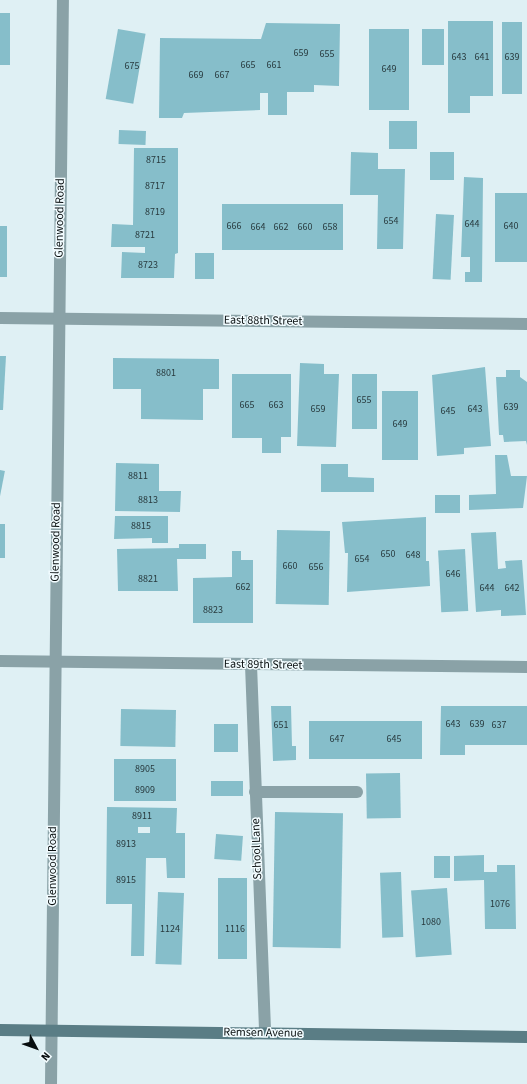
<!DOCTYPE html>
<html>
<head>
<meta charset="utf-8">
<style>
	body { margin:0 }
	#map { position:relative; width:527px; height:1084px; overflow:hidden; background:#dff0f4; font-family:"Source Sans 3",sans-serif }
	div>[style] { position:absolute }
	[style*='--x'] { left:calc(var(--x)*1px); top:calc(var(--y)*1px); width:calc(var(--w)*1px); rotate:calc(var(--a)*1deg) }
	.building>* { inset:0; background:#86beca; transform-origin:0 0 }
	.lane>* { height:12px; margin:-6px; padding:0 6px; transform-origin:6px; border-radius:6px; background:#8aa2a7 }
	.street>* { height:12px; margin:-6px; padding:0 6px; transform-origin:6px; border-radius:6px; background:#8aa2a7 }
	.secondary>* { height:12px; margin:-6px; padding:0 6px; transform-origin:6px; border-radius:6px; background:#5a7d85 }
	span { translate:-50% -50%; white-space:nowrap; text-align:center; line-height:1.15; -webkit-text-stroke:3px #f2fcff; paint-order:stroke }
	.number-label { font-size:10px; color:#283a3e }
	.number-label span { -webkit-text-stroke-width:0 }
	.street-label { font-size:12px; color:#080e0f }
	.north { position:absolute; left:16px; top:1028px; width:40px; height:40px; -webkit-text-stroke:3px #f2fcff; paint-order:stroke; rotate:131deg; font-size:11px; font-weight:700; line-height:16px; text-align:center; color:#080e0f }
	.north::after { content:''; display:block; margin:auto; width:14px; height:18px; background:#080e0f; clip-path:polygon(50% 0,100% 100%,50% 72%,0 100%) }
</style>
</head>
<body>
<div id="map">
	<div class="building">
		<div style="left:0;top:13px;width:10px;height:52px"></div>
		<div style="clip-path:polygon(448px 21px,493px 21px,493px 96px,470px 96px,470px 113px,448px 113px)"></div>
		<div style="left:502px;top:22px;width:20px;height:72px"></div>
		<div style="clip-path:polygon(266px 23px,340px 24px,339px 86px,314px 85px,314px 92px,287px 92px,287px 115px,268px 115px,268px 93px,260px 93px,260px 110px,184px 113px,182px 118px,159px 118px,160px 38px,261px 39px)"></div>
		<div style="left:118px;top:29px;width:28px;height:71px;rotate:10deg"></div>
		<div style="left:369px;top:29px;width:40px;height:81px"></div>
		<div style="left:422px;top:29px;width:22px;height:36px"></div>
		<div style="left:389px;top:121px;width:28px;height:28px"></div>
		<div style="left:119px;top:130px;width:27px;height:14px;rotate:2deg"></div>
		<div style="clip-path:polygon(134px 148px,178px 148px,178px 253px,175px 254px,174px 278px,121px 278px,122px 252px,145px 253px,145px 247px,111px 247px,112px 224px,133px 225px)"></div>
		<div style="clip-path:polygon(351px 152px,378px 153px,378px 169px,405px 169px,403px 249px,377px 249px,378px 195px,350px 195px)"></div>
		<div style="left:430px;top:152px;width:24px;height:28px"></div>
		<div style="clip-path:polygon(464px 177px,483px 178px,482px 282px,465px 282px,465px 272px,470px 272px,470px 257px,461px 257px)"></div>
		<div style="left:495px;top:193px;width:32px;height:69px"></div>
		<div style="left:222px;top:204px;width:121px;height:46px"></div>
		<div style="left:436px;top:214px;width:18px;height:65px;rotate:3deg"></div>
		<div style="left:0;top:226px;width:7px;height:51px"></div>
		<div style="left:195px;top:253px;width:19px;height:26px"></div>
		<div style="clip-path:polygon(0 356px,6px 356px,3px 410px,0 410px)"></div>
		<div style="clip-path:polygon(113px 358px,219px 359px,219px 389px,203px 389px,203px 420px,141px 419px,141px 389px,113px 389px)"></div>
		<div style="clip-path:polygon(300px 363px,324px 364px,324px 374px,339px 374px,336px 447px,297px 446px)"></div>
		<div style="clip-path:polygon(485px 367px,491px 446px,464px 448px,464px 454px,437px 456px,432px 375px)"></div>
		<div style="clip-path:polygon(506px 370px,520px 370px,520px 377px,527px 382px,527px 445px,526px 441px,504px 442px,503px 435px,499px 435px,496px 377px,506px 377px)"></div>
		<div style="clip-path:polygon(232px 374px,291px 374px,291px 437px,281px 437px,281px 453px,262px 453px,262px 438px,232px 438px)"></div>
		<div style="left:352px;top:374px;width:25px;height:55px"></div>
		<div style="left:382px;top:391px;width:36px;height:69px"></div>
		<div style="clip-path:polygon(495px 455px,507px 455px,511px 476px,527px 476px,523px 508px,469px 510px,469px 495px,496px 494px)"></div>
		<div style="clip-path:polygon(116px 463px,159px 464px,159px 491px,181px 491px,180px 512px,115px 511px)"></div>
		<div style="clip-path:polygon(321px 464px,348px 464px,348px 477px,374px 478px,374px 492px,321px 492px)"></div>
		<div style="left:0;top:470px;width:5px;height:36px;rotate:11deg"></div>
		<div style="left:460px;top:495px;width:18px;height:25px;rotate:90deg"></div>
		<div style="clip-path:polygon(115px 516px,168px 516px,168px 543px,152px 543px,152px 538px,114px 539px)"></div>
		<div style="clip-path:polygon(426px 517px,426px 561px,429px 561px,430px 586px,347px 592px,348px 553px,345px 553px,342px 522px)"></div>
		<div style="left:0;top:524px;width:5px;height:34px"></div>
		<div style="left:277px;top:530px;width:53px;height:74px;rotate:1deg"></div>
		<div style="clip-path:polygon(496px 532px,498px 569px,506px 568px,505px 561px,522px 560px,526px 615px,501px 616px,501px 610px,476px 612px,471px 533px)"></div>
		<div style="clip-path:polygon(179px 544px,206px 544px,206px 559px,177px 559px,178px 591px,118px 591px,117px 549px,179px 548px)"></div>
		<div style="left:465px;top:549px;width:62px;height:27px;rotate:87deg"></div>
		<div style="clip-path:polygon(232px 551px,241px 551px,241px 560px,253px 560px,253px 623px,193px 623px,193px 578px,232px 577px)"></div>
		<div style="clip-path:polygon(271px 706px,291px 706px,292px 746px,296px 746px,296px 760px,273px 761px)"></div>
		<div style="clip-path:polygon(441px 706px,527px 706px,527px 745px,465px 745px,465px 755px,440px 755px)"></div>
		<div style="left:121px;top:709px;width:55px;height:37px;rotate:1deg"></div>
		<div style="left:309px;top:721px;width:113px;height:38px"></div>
		<div style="left:214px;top:724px;width:24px;height:28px"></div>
		<div style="left:114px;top:759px;width:62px;height:42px"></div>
		<div style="left:400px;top:773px;width:45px;height:34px;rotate:89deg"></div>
		<div style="left:211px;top:781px;width:32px;height:15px"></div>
		<div style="clip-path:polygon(evenodd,107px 807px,177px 808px,176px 833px,185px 833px,185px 878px,167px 878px,166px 858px,146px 858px,144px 956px,131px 956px,132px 904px,106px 904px,107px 807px,138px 827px,150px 827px,150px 833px,138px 833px,138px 827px)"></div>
		<div style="left:275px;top:812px;width:68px;height:135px;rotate:1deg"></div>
		<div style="left:216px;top:834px;width:27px;height:25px;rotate:4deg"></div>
		<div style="clip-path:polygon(484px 855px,484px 872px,497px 872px,497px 865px,515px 865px,516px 929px,485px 929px,484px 880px,454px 881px,454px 856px)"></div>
		<div style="left:434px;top:856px;width:16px;height:22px"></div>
		<div style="left:401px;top:872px;width:65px;height:21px;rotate:88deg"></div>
		<div style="left:218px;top:878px;width:29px;height:81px"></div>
		<div style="left:447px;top:888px;width:67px;height:36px;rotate:86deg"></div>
		<div style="left:158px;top:892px;width:26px;height:72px;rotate:2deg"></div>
	</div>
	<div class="lane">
		<div style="--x:251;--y:665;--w:368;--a:87.8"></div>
		<div style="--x:255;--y:792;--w:102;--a:0"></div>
	</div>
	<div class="street">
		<div style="--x:0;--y:318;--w:527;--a:0.65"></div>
		<div style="--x:0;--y:661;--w:527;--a:0.65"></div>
		<div style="--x:51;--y:1084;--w:1084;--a:-89.37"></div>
	</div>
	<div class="secondary">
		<div style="--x:0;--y:1030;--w:527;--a:0.76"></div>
	</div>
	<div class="number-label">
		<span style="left:301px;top:54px">659</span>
		<span style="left:327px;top:55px">655</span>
		<span style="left:459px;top:58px">643</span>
		<span style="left:482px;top:58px">641</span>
		<span style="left:512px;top:58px">639</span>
		<span style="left:248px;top:66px">665</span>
		<span style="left:274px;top:66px">661</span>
		<span style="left:132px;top:67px">675</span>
		<span style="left:389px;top:70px">649</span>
		<span style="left:196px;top:76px">669</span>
		<span style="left:222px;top:76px">667</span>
		<span style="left:156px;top:161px">8715</span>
		<span style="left:155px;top:187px">8717</span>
		<span style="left:155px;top:213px">8719</span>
		<span style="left:391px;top:222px">654</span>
		<span style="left:472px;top:225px">644</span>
		<span style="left:234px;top:227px">666</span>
		<span style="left:511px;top:227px">640</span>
		<span style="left:258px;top:228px">664</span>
		<span style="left:281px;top:228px">662</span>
		<span style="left:305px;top:228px">660</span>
		<span style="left:330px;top:228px">658</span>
		<span style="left:145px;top:236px">8721</span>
		<span style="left:148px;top:266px">8723</span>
		<span style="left:166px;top:374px">8801</span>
		<span style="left:364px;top:401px">655</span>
		<span style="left:247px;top:406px">665</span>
		<span style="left:276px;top:406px">663</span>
		<span style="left:511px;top:408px">639</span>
		<span style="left:318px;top:410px">659</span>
		<span style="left:475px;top:410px">643</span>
		<span style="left:448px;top:412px">645</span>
		<span style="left:400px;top:425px">649</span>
		<span style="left:138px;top:477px">8811</span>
		<span style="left:148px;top:501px">8813</span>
		<span style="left:141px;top:527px">8815</span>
		<span style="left:388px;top:555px">650</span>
		<span style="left:413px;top:556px">648</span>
		<span style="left:362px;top:560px">654</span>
		<span style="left:290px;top:567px">660</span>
		<span style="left:316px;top:568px">656</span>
		<span style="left:453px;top:575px">646</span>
		<span style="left:148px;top:580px">8821</span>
		<span style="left:243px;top:588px">662</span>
		<span style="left:487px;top:589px">644</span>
		<span style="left:512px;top:589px">642</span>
		<span style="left:213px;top:611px">8823</span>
		<span style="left:453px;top:725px">643</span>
		<span style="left:477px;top:725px">639</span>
		<span style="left:281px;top:726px">651</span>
		<span style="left:499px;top:726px">637</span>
		<span style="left:337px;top:740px">647</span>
		<span style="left:394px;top:740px">645</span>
		<span style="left:145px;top:770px">8905</span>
		<span style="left:145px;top:791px">8909</span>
		<span style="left:142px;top:817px">8911</span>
		<span style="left:126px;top:845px">8913</span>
		<span style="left:126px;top:881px">8915</span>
		<span style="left:500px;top:905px">1076</span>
		<span style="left:431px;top:923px">1080</span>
		<span style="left:170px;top:930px">1124</span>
		<span style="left:235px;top:930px">1116</span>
	</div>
	<div class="street-label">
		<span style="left:60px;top:218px;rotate:-89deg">Glenwood Road</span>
		<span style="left:263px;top:321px;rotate:1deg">East 88th Street</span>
		<span style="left:56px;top:542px;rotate:-89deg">Glenwood Road</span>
		<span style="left:263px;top:665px;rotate:1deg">East 89th Street</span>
		<span style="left:257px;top:849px;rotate:-92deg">School Lane</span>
		<span style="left:53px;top:866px;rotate:-90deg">Glenwood Road</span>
		<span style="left:263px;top:1033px;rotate:1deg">Remsen Avenue</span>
	</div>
	<div class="north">N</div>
</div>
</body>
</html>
